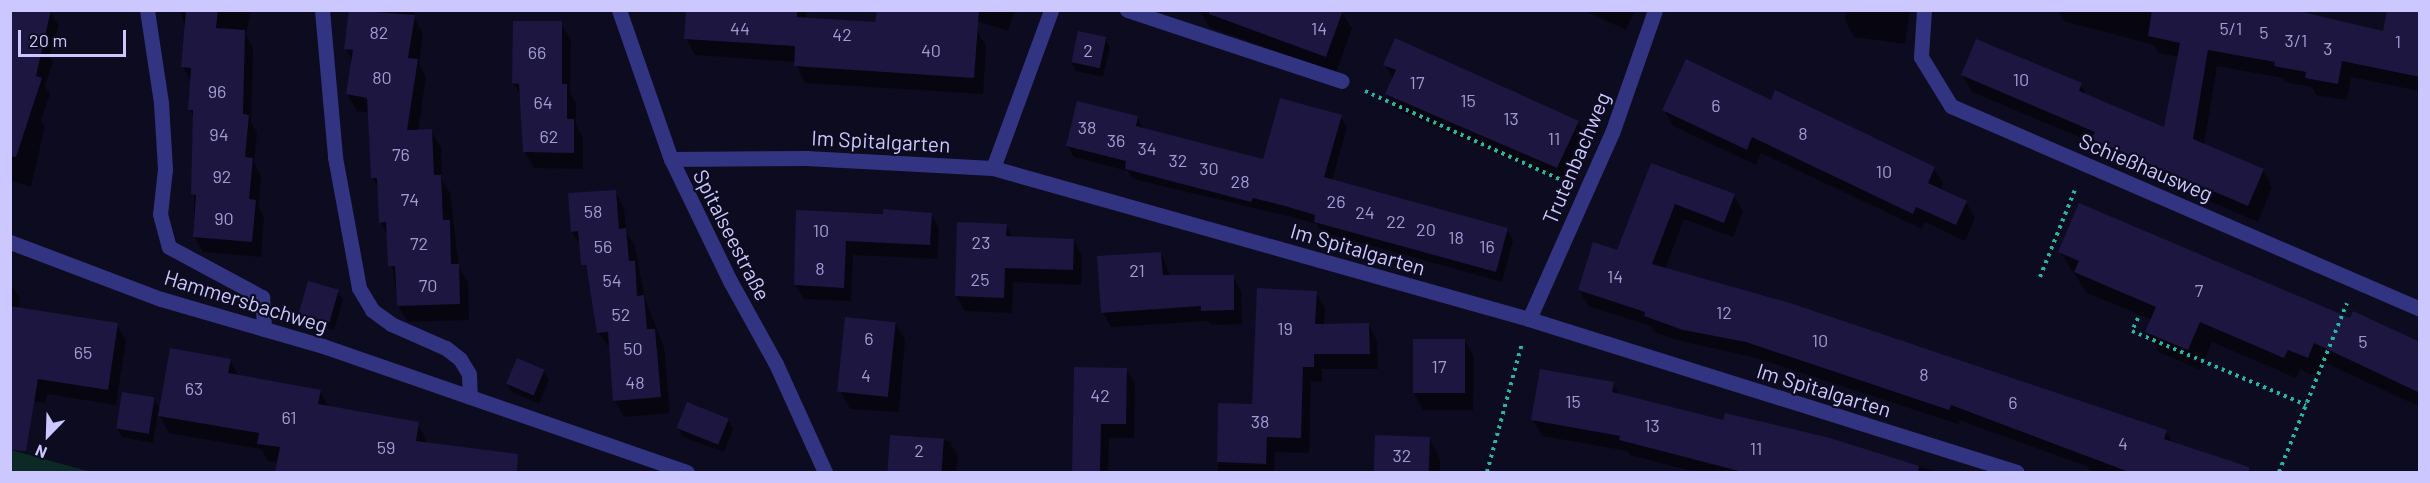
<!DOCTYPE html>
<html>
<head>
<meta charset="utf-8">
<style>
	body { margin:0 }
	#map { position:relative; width:2430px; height:483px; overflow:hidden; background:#0d0b1f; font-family:Barlow,sans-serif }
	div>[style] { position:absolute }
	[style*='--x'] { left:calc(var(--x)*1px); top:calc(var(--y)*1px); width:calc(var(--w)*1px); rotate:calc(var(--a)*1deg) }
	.green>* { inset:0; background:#0d2926 }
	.shadow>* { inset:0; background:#0007 }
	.building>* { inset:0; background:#1c1641; transform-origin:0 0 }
	.path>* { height:4px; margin-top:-2px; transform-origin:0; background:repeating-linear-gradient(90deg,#25b6a6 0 3px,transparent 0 7.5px) }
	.street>* { height:15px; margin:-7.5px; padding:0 7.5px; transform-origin:7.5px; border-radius:7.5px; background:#323481 }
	span { translate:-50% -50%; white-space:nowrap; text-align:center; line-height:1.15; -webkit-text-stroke:4.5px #0d0b1f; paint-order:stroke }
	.number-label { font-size:18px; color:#a09cd0 }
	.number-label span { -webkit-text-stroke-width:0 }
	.street-label { font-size:21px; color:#ccc8ff }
	.frame { position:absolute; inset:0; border:12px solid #ccc8ff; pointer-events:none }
	.north { position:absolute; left:18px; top:405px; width:60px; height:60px; -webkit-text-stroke:4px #0d0b1f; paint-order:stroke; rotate:203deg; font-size:16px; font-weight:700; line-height:24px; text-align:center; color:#ccc8ff }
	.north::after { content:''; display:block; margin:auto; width:21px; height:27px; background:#ccc8ff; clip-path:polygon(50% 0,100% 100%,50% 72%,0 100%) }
	.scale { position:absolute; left:18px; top:30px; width:108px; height:27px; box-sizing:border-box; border:3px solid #ccc8ff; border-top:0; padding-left:8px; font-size:18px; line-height:21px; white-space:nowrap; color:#ccc8ff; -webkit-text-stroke:4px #0d0b1f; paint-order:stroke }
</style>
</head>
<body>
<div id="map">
	<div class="green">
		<div style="clip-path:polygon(11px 450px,91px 472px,11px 472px)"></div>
	</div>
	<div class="shadow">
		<div style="clip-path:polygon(10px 10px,50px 11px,59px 26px,49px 56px,53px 62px,45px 86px,50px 94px,41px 120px,45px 126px,31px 187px,10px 180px)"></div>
		<div style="clip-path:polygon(180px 10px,251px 10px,246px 35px,253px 48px,251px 123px,257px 132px,254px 163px,261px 175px,259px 207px,264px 217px,261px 257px,203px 252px,194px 236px,194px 118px,190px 110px,192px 83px,183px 67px,186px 29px)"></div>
		<div style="clip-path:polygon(349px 10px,415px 10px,414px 17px,423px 33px,419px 64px,426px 77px,418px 131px,431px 131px,441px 147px,442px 180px,450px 193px,459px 268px,468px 282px,469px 320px,408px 322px,398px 306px,388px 236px,380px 222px,379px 189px,372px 177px,369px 113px,357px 111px,347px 94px,353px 61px,345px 48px)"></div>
		<div style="clip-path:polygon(688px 10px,806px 10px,806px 19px,977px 30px,986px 46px,983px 94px,805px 83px,795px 62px,695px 55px,686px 38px)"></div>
		<div style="clip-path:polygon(969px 10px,1015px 10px,1008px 31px,974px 20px)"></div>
		<div style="clip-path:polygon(1194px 10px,1340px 10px,1352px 28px,1336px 73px,1209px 27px,1201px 13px)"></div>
		<div style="clip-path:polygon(1583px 10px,1635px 10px,1626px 30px)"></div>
		<div style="clip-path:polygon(1846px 10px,1910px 10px,1905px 44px,1854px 37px,1845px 20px)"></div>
		<div style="clip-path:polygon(2058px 10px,2286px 10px,2384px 32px,2420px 10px,2420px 91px,2351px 77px,2347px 100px,2316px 95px,2312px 87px,2285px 82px,2283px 78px,2217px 66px,2204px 145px,2263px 170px,2272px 187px,2258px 222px,2103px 156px,2096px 144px,1972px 92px,1962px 75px,2081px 85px,2087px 96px,2165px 129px,2179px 57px,2159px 53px,2154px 45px,2064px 21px)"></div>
		<div style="clip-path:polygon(561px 23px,571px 40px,570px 93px,576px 103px,576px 125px,583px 137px,583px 169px,534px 168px,525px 152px,521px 96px,514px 83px)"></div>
		<div style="clip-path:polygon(1105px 38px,1110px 47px,1103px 77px,1076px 71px,1071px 62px)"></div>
		<div style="clip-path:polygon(1385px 65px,1578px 122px,1587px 139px,1566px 184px,1396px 110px,1386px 94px,1393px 79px)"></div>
		<div style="clip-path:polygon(1772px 102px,1934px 168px,1943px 184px,1940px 190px,1966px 202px,1975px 218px,1965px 241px,1925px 222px,1922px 229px,1761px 153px,1756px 165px,1673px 126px,1664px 110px)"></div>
		<div style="clip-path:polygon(1137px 117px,1143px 128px,1264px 161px,1341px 117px,1347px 127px,1332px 181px,1507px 229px,1513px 240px,1502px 282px,1322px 232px,1317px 224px,1292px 217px,1133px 179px,1128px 171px,1074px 157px,1067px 146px)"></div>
		<div style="clip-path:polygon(1652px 165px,1734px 195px,1743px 211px,1733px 237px,1684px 219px,1665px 269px,2166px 431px,2173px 443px,2253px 472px,2092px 472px,2086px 466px,1959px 420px,1958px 424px,1756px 358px,1677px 340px,1654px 332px,1651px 326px,1588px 306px,1579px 290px,1618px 252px)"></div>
		<div style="clip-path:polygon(615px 191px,624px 208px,626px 232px,635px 246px,645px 299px,664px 347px,670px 413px,624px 417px,614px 400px,610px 349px,598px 332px,582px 248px,572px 232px)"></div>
		<div style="clip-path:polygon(798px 212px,931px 214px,939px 228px,937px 259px,853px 255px,851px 301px,804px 299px,795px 285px)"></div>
		<div style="clip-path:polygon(1006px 225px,1013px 238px,1074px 240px,1082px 256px,1081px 285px,1013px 282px,1012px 313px,965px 311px,956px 296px)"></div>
		<div style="clip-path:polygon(2060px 252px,2420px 360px,2420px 407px,2326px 363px,2319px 378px,2300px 369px,2296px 378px,2212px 342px,2200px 370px,2159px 352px,2147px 332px,2152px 320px,2087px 293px)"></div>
		<div style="clip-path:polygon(1161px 253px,1170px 276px,1233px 276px,1241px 291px,1242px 324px,1211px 325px,1208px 321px,1111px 327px,1103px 312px)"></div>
		<div style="clip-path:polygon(10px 283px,20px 298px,19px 309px,117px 325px,126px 340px,116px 405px,47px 394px,45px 403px,14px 398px,10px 391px)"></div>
		<div style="clip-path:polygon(338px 292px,343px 300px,334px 330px,305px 322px,299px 313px)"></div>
		<div style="clip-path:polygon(1316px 293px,1325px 308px,1324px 325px,1368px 324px,1377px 340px,1378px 369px,1322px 369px,1322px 382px,1311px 381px,1309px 453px,1275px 452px,1274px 472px,1218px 472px,1220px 404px,1254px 405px)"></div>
		<div style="clip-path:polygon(895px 323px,905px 340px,899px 412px,850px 409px,841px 392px)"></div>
		<div style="clip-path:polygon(1464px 340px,1474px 357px,1473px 410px,1423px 410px,1414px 393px)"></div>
		<div style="clip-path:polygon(230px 361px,239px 376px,320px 391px,329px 408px,418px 424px,428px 444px,510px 455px,520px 472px,277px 472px,278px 462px,268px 461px,261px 449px,169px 433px,158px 413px,153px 443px,122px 437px,117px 428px,154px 398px,160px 410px)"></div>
		<div style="clip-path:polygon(1075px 369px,1126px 369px,1135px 384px,1134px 438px,1109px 438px,1108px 472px,1039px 472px,1074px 472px)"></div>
		<div style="clip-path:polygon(544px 371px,549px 380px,539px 404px,512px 392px,507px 384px)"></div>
		<div style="clip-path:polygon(1613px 384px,1620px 396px,1724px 422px,1829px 439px,1938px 472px,1695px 472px,1630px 455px,1628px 451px,1542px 436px,1533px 420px)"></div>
		<div style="clip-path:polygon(728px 420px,733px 429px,724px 452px,683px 437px,678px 428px)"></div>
		<div style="clip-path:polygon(892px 436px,949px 441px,958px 456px,956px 472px,889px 472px)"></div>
		<div style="clip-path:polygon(1377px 437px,1429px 438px,1440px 459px,1440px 472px,1376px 472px)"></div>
	</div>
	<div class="building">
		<div style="clip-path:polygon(10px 10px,51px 10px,36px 76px,42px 78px,16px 157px,10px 156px)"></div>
		<div style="clip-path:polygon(186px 10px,218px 10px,216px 28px,245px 30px,243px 114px,249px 115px,245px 157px,253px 158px,249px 199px,256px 200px,252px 242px,193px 237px,196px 195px,191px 194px,193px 110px,188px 110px,191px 68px,181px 67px)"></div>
		<div style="clip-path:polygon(349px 10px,415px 15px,408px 58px,418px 59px,407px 130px,432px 129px,434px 175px,441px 175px,443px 220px,450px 220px,451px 264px,459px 264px,460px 304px,397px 306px,395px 266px,388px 266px,386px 222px,379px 223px,377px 178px,371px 178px,367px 98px,346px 94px,353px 50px,344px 49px)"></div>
		<div style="clip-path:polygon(686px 10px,797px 10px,797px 17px,875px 22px,877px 10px,979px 10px,974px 78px,794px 66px,795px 46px,684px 39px)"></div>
		<div style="clip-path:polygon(1209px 10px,1343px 10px,1326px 57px,1209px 14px)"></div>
		<div style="clip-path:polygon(2152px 10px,2294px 10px,2383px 31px,2387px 10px,2420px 10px,2420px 77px,2342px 61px,2338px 84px,2305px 78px,2306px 72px,2274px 66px,2275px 62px,2208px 50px,2193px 139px,2264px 169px,2248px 206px,2091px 139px,2095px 132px,1961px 75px,1976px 39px,2082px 83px,2079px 91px,2164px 127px,2180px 43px,2148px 36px)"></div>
		<div style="clip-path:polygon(513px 21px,562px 21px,562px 84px,567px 84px,567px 119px,574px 119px,574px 153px,523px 152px,519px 84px,512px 83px)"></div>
		<div style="left:1078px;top:31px;width:29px;height:32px;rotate:12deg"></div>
		<div style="clip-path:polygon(1395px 38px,1579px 121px,1557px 168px,1385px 94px,1396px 70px,1383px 65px)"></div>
		<div style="clip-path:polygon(1686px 59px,1771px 100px,1775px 90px,1935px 167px,1928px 183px,1967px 201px,1956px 225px,1916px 207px,1913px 214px,1752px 137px,1747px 150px,1662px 110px)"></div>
		<div style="clip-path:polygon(1280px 98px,1342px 115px,1324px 177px,1508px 228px,1496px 272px,1314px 222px,1315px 215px,1285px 206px,1253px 198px,1251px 202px,1125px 169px,1126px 161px,1066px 146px,1077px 101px,1138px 116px,1136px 126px,1263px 159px)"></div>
		<div style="clip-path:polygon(1651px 163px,1735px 194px,1724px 223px,1675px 204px,1652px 264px,1790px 303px,2167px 430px,2164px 439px,2249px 467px,2249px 472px,2129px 472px,1951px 405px,1949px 410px,1746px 342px,1683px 330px,1644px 316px,1645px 312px,1578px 290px,1593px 242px,1617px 250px)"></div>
		<div style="clip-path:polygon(616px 190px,619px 229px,626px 228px,629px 261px,635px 261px,637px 296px,644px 295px,647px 329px,655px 329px,661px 397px,613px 401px,608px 332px,597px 333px,586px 265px,581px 265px,578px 231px,571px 232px,568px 193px)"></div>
		<div style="clip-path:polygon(2079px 203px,2350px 318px,2353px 311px,2420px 342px,2420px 393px,2314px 343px,2308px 358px,2288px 350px,2284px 358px,2200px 322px,2188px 350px,2145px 332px,2156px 307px,2074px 272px,2079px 261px,2058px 252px)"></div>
		<div style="clip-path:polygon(883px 209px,932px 213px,930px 245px,846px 241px,844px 288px,794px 285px,796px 210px,883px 214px)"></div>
		<div style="clip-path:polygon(957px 222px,1007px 224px,1006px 236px,1074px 239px,1073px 270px,1005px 268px,1004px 298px,955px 296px)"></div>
		<div style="clip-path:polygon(1161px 252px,1163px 275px,1234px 275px,1234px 310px,1201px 311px,1201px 306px,1101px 313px,1097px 256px)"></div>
		<div style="left:308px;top:281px;width:32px;height:34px;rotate:16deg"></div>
		<div style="clip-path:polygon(1257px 288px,1317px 291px,1315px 324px,1369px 323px,1370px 354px,1314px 354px,1314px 367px,1303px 367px,1301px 438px,1267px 437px,1266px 464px,1217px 462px,1218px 403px,1252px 404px)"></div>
		<div style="clip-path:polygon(10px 306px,118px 323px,108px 390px,38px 379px,26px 451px,10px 450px)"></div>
		<div style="left:845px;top:317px;width:51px;height:75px;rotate:6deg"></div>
		<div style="left:1413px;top:339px;width:52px;height:54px"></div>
		<div style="clip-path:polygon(170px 348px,231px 359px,228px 373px,321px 390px,318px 404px,419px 422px,416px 441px,518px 454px,517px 472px,275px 472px,280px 447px,257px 444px,259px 433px,158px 416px)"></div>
		<div style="left:517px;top:358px;width:30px;height:28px;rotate:23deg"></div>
		<div style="clip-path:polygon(1074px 367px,1127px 368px,1126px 424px,1101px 424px,1100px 472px,1072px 472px)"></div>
		<div style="clip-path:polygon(1540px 369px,1614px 382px,1612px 392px,1723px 420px,1725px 413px,1830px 438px,1919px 466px,1918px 472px,1743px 472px,1619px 440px,1620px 436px,1531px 420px)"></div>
		<div style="left:122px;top:392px;width:33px;height:37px;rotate:9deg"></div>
		<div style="left:687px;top:402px;width:45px;height:28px;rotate:22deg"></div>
		<div style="left:890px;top:435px;width:54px;height:37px;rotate:4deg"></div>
		<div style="left:1375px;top:435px;width:55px;height:37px;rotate:2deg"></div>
	</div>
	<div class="path">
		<div style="--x:1365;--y:91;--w:217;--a:24.4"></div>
		<div style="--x:2040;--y:277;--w:97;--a:-68.2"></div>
		<div style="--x:2138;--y:318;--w:14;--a:115"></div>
		<div style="--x:2132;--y:331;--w:189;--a:23"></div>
		<div style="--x:1487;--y:472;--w:134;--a:-74.8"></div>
		<div style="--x:2279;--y:472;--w:182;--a:-68.1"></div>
	</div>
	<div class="street">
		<div style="--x:147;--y:10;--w:94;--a:81.4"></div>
		<div style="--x:161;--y:103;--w:66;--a:86.5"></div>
		<div style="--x:165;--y:169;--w:45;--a:96.3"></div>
		<div style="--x:160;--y:214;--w:34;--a:75"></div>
		<div style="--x:169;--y:247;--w:106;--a:28.3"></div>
		<div style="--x:262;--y:297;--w:32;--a:86"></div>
		<div style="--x:322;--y:10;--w:148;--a:84.9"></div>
		<div style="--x:335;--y:157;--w:133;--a:79.6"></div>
		<div style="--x:359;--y:288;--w:26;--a:59"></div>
		<div style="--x:372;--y:310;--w:24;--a:36"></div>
		<div style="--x:391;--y:324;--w:60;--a:23.6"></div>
		<div style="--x:446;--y:348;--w:18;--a:38"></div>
		<div style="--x:460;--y:359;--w:17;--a:59"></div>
		<div style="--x:469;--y:374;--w:23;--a:88"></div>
		<div style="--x:619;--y:10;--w:158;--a:70.8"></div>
		<div style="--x:671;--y:159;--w:136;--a:64.2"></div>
		<div style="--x:730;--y:281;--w:95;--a:61"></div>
		<div style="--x:776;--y:364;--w:119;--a:65.6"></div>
		<div style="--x:1127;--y:10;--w:226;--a:18.3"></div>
		<div style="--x:1924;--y:10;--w:47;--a:93.7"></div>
		<div style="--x:1921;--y:57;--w:57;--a:58.5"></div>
		<div style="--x:1951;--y:106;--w:511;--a:23.4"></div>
		<div style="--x:671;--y:159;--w:135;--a:-0.4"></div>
		<div style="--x:806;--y:158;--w:187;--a:3.1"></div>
		<div style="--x:993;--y:168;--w:557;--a:15.73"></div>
		<div style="--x:1529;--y:319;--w:511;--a:17.41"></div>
		<div style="--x:993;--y:168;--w:168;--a:-69.8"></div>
		<div style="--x:10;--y:242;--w:161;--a:20.7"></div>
		<div style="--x:161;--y:299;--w:169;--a:16.2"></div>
		<div style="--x:323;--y:346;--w:385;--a:19.1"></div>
		<div style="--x:1529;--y:319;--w:204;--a:-66"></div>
		<div style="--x:1612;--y:133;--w:130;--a:-70.7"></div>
	</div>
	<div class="number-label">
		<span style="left:740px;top:28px">44</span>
		<span style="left:1319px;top:28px">14</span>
		<span style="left:2231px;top:28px">5/1</span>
		<span style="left:379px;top:32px">82</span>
		<span style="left:2264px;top:32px">5</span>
		<span style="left:842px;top:34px">42</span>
		<span style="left:2296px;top:40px">3/1</span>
		<span style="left:2398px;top:41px">1</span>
		<span style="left:2328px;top:48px">3</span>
		<span style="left:931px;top:50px">40</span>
		<span style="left:1088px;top:50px">2</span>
		<span style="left:537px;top:52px">66</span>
		<span style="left:382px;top:77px">80</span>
		<span style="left:2021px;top:79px">10</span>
		<span style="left:1417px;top:82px">17</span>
		<span style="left:217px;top:91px">96</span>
		<span style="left:1468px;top:100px">15</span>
		<span style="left:543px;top:102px">64</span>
		<span style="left:1716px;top:105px">6</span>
		<span style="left:1511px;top:118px">13</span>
		<span style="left:1087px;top:127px">38</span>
		<span style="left:1803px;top:133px">8</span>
		<span style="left:219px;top:134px">94</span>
		<span style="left:549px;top:136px">62</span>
		<span style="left:1554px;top:138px">11</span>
		<span style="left:1116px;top:140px">36</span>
		<span style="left:1147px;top:148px">34</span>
		<span style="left:401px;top:154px">76</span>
		<span style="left:1178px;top:160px">32</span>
		<span style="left:1209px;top:168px">30</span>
		<span style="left:1884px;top:171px">10</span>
		<span style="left:222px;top:176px">92</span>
		<span style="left:1240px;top:181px">28</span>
		<span style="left:410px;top:199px">74</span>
		<span style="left:1336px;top:201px">26</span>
		<span style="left:593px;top:211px">58</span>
		<span style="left:1365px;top:212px">24</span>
		<span style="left:224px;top:218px">90</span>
		<span style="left:1396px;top:221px">22</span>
		<span style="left:1426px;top:229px">20</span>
		<span style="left:821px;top:230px">10</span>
		<span style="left:1456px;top:237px">18</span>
		<span style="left:981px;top:242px">23</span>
		<span style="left:419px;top:243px">72</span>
		<span style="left:603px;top:246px">56</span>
		<span style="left:1487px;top:246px">16</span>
		<span style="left:820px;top:268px">8</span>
		<span style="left:1137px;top:270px">21</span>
		<span style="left:1615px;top:276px">14</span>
		<span style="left:980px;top:279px">25</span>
		<span style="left:612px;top:280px">54</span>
		<span style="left:428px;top:285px">70</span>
		<span style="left:2199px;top:290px">7</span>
		<span style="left:1724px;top:312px">12</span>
		<span style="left:621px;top:314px">52</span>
		<span style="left:1285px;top:328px">19</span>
		<span style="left:869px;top:338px">6</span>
		<span style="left:1820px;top:340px">10</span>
		<span style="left:2363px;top:341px">5</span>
		<span style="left:633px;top:348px">50</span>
		<span style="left:83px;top:352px">65</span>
		<span style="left:1439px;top:366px">17</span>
		<span style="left:1924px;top:374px">8</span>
		<span style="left:866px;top:375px">4</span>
		<span style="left:635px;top:382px">48</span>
		<span style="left:194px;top:388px">63</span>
		<span style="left:1100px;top:395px">42</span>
		<span style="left:1573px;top:401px">15</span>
		<span style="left:2013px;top:402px">6</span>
		<span style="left:289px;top:417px">61</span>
		<span style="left:1260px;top:421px">38</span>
		<span style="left:1652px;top:425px">13</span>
		<span style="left:2123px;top:443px">4</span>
		<span style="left:386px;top:447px">59</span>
		<span style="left:1756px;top:448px">11</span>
		<span style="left:919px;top:450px">2</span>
		<span style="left:1402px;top:455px">32</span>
	</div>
	<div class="street-label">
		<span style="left:881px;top:141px;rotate:3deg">Im Spitalgarten</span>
		<span style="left:1576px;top:158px;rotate:-67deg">Trutenbachweg</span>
		<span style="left:2146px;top:167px;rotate:23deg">Schießhausweg</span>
		<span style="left:732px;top:235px;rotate:63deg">Spitalseestraße</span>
		<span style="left:1358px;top:249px;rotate:16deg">Im Spitalgarten</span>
		<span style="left:246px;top:301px;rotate:17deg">Hammersbachweg</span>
		<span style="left:1824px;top:390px;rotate:17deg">Im Spitalgarten</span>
	</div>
	<div class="frame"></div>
	<div class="north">N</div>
	<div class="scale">20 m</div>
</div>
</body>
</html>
